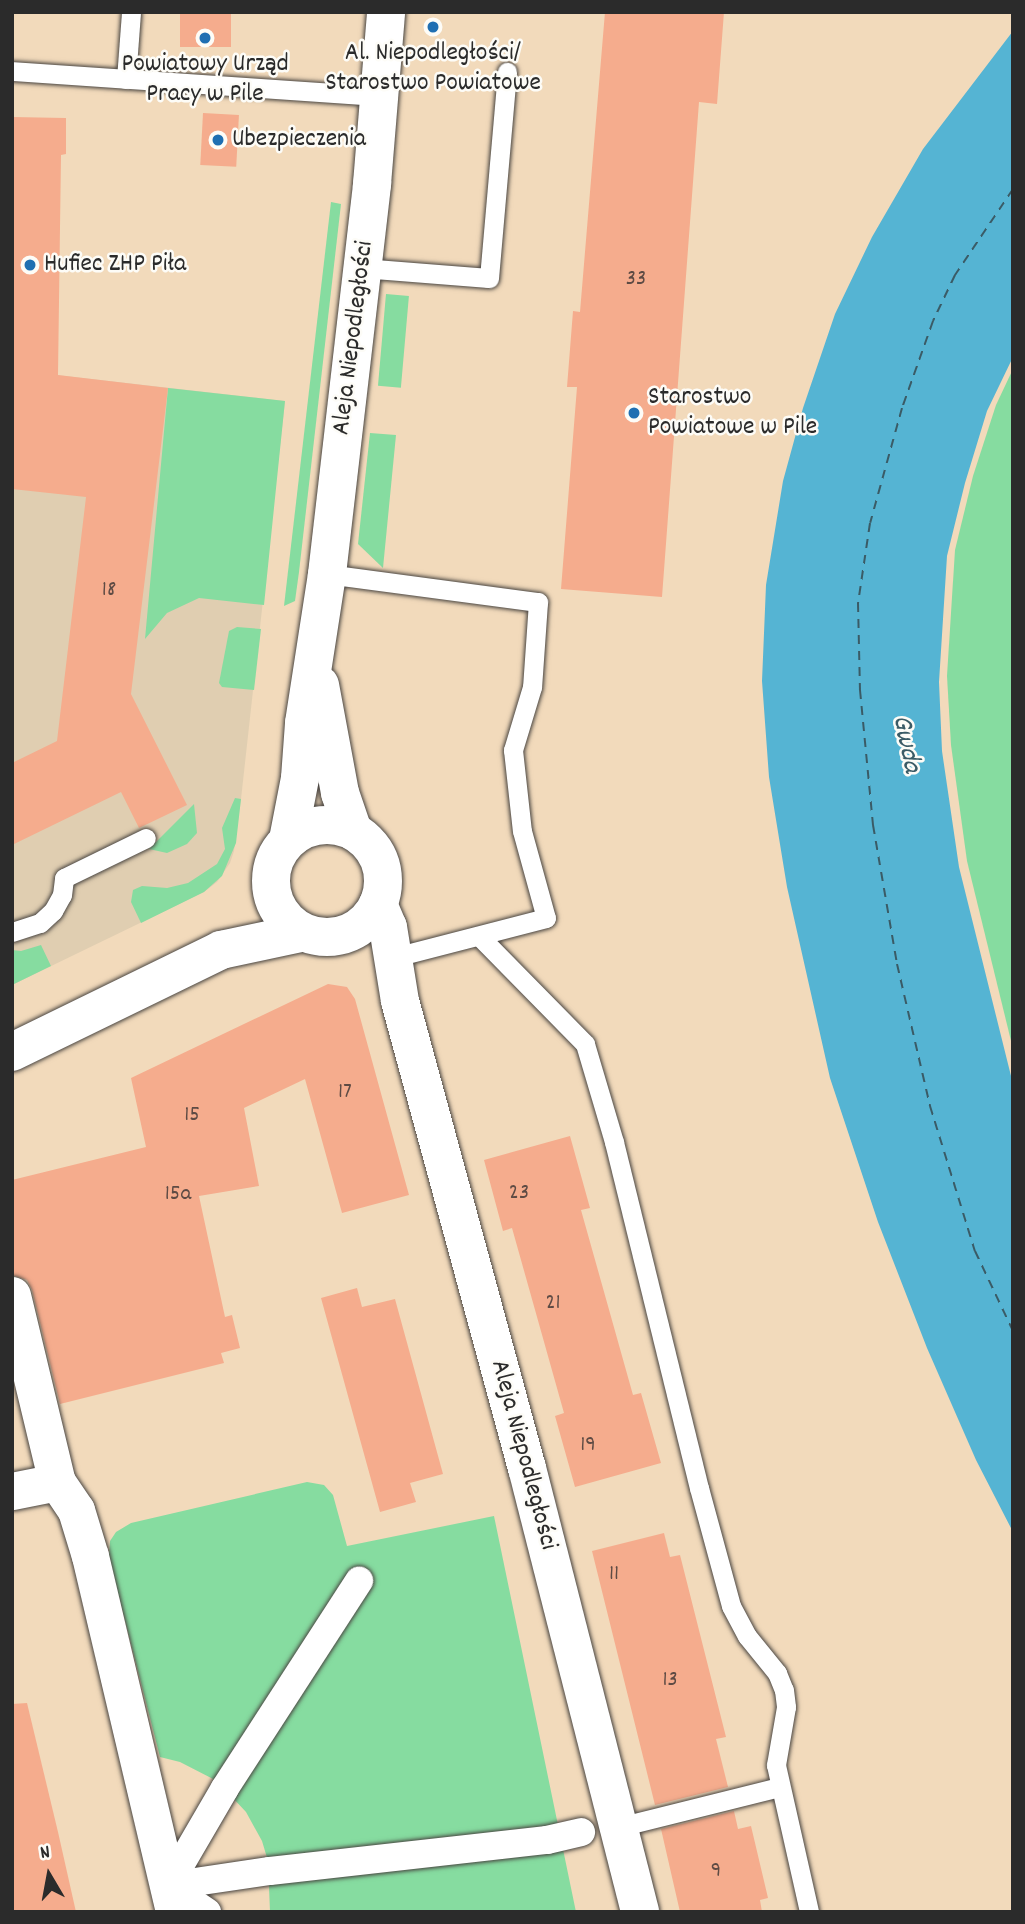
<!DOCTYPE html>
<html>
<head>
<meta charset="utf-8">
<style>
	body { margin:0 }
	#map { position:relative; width:1025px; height:1924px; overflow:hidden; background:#f2dabb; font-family:Dekko,sans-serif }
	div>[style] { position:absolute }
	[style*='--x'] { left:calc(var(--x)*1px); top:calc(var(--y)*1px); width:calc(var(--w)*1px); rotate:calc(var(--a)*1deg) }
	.built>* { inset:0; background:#e0ceb1 }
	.green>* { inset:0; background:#86dca0; transform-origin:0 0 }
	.water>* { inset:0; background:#55b4d3 }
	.ferry>* { height:2px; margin-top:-1px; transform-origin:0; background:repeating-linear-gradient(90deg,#3a5b66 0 9px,transparent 0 16px) }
	.building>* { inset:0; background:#f5ac8d; transform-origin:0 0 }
	.roads { filter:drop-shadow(0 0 2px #494541) drop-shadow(0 0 2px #494541) }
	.service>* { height:19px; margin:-9.5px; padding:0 9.5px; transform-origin:9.5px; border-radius:9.5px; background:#fff }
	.pedestrian>* { height:28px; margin:-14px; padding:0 14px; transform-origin:14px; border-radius:14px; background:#fff }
	.minor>* { height:37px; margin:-18.5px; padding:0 18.5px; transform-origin:18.5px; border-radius:18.5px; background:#fff }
	.tertiary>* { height:38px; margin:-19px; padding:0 19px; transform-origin:19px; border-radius:19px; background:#fff }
	.tertiary>.ring { margin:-19px; padding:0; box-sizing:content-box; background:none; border:38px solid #fff; border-radius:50% }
	.dots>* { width:19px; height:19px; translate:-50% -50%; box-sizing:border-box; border:4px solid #fdfcf7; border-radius:50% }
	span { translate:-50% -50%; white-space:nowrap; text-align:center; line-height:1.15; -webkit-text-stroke:5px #fdfcf7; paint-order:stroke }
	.number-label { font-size:23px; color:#5e4b44 }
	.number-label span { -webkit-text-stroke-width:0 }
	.poi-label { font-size:26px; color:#2b2b2b }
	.left { translate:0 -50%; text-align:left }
	.street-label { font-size:26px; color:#2b2b2b }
	.water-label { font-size:28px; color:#3a5b66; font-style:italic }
	.frame { position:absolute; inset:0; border:14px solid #2b2b2b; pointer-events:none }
	.north { position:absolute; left:14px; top:1840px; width:70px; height:70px; -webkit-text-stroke:5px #fdfcf7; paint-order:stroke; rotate:350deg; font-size:19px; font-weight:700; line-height:28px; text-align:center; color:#2b2b2b }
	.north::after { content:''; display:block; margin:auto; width:24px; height:32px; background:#2b2b2b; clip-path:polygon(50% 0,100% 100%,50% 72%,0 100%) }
</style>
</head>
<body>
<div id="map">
	<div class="built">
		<div style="clip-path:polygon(12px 370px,285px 401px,241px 799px,234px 851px,230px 863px,217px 882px,204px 892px,12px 985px)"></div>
	</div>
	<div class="green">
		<div style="clip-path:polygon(331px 202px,341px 204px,299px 572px,295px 601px,284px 606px)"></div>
		<div style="left:386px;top:294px;width:23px;height:92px;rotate:5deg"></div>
		<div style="clip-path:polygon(1013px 369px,1013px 1049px,967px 861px,951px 745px,947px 676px,955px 550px,973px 476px,996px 405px)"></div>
		<div style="clip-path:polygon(168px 388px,285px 401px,264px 605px,199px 598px,167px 613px,145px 639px)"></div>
		<div style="clip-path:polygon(370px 433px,396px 435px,383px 568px,358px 544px)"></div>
		<div style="clip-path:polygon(237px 627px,261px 629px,254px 690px,222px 687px,219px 683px,229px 631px)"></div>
		<div style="clip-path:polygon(235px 798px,241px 799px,236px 843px,222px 876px,204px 892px,141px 923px,131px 902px,133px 890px,142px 886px,167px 888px,188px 883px,217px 864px,225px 849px,222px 828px)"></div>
		<div style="clip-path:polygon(194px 804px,197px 833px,187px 844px,167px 853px,149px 849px)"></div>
		<div style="clip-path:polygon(41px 945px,51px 966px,12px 985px,12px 950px,21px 951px)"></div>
		<div style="clip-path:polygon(307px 1482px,324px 1485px,333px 1495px,347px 1546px,494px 1516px,576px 1912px,270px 1912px,268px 1861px,262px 1841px,246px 1812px,217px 1781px,180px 1762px,160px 1757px,109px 1558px,110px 1541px,116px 1532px,131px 1523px)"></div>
	</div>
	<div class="water">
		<div style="clip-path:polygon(1013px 31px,1013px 357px,987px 411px,965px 483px,947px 556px,939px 682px,942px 751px,959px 867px,1013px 1084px,1013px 1532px,976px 1460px,927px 1348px,878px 1222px,830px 1078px,787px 887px,769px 777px,762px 681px,766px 585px,783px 481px,803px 408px,835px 314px,872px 237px,923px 149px)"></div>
	</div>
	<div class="ferry">
		<div style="--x:1013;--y:189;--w:104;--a:124"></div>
		<div style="--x:955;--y:275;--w:51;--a:115.6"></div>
		<div style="--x:933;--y:321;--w:92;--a:109.6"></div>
		<div style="--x:902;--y:408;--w:119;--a:105.5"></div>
		<div style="--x:870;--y:523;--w:81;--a:98.5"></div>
		<div style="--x:858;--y:603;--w:87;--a:88.7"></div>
		<div style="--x:860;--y:690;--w:136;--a:84.5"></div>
		<div style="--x:873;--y:825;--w:141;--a:80.2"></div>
		<div style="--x:897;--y:964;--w:146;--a:76.9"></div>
		<div style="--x:930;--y:1106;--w:152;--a:72.8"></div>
		<div style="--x:975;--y:1251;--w:89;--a:64.6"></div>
	</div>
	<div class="building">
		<div style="left:180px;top:12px;width:51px;height:35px"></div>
		<div style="clip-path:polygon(605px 12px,724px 12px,717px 104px,699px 102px,662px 597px,561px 589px,577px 387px,567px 387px,573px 311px,580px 312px)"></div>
		<div style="left:203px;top:113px;width:36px;height:52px;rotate:3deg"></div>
		<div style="clip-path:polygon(12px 117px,66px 118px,66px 154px,61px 155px,58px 375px,168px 388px,131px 694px,187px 805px,139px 828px,121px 792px,12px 845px,12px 763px,57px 741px,86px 497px,12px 489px)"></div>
		<div style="clip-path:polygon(328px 984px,347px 987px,355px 999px,409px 1195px,342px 1213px,305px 1079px,244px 1108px,259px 1186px,199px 1196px,225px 1317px,232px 1315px,240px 1348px,221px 1353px,224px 1363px,60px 1404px,32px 1290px,27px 1280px,12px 1275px,12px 1180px,146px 1147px,131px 1078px)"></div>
		<div style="clip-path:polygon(570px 1136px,590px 1208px,581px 1210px,633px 1395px,641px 1393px,661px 1463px,575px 1487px,555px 1416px,564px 1413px,512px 1228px,503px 1231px,484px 1160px)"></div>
		<div style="clip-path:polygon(357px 1288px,362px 1307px,395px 1299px,443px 1474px,410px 1483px,416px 1502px,380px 1512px,321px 1298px)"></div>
		<div style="clip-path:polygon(664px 1533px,670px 1557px,680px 1555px,726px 1737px,716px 1739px,728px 1787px,655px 1805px,592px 1551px)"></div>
		<div style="clip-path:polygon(27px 1703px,58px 1832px,76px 1912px,12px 1912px,12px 1704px)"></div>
		<div style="clip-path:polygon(734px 1811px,738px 1829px,751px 1826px,768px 1898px,760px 1900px,762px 1912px,680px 1912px,661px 1829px)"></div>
	</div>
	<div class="roads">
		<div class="service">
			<div style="--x:12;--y:71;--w:368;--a:3.9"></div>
			<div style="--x:126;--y:79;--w:67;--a:-85.7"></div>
			<div style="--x:362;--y:268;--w:127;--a:4.5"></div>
			<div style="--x:489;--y:278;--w:207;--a:-85"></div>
			<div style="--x:327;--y:574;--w:213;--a:7.6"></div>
			<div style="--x:538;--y:602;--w:85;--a:94"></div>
			<div style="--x:532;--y:687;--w:66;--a:106.8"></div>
			<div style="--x:513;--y:750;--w:81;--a:83.7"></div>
			<div style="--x:522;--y:831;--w:90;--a:74.6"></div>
			<div style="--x:546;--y:918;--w:156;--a:165.5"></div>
			<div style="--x:12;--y:932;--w:29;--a:-18"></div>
			<div style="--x:40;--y:923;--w:18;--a:-43"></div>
			<div style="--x:53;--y:911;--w:18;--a:-61"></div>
			<div style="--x:62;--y:895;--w:17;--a:-83"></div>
			<div style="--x:64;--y:878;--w:91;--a:-26"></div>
			<div style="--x:480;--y:937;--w:150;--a:45.5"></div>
			<div style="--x:585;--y:1044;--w:102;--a:73.5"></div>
			<div style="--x:614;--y:1142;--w:356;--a:76.2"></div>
			<div style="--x:699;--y:1488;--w:122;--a:74.8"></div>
			<div style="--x:731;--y:1606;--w:34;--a:62"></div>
			<div style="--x:747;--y:1636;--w:48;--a:51"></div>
			<div style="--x:777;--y:1673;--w:18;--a:68"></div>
			<div style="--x:784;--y:1690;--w:17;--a:83"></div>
			<div style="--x:786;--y:1707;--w:59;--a:99.8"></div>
			<div style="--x:776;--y:1765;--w:151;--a:77.3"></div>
			<div style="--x:619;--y:1827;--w:165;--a:-14"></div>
		</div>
		<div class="pedestrian">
			<div style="--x:168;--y:1886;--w:103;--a:-8.4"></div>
			<div style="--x:270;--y:1871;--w:279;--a:-6.4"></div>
			<div style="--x:547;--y:1840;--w:35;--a:-13"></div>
			<div style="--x:168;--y:1886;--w:113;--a:-59.8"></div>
			<div style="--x:225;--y:1788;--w:247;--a:-57.1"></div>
			<div style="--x:168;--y:1886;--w:47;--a:33.7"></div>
		</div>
		<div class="minor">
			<div style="--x:12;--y:1295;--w:192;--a:76.5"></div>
			<div style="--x:57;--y:1482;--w:34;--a:56"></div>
			<div style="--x:76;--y:1510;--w:48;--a:73.1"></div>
			<div style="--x:90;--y:1556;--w:366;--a:76.7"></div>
			<div style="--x:12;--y:1491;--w:46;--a:-11.3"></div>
		</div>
		<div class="tertiary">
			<div style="--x:320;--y:685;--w:110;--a:79.5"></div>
			<div style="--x:340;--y:793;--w:40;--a:71.1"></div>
			<div class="ring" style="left:271px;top:825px;width:74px;height:74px"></div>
			<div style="--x:288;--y:840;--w:63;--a:-79"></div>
			<div style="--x:300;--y:778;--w:55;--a:-85.8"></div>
			<div style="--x:304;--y:723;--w:151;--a:-81.2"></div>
			<div style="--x:327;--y:574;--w:393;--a:-83.4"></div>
			<div style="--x:372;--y:184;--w:173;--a:-85.3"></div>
			<div style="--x:378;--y:904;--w:25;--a:67"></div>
			<div style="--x:388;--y:927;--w:75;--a:80.8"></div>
			<div style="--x:400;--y:1001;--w:484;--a:74.8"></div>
			<div style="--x:527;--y:1468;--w:458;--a:75.7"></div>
			<div style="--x:12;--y:1052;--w:233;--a:-26"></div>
			<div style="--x:221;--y:950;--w:82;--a:-12"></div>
		</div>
	</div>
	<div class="dots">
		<div style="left:433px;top:27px;background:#1f6fb2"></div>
		<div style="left:205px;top:38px;background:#1f6fb2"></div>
		<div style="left:218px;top:140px;background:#1f6fb2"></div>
		<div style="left:30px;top:265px;background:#1f6fb2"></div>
		<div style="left:634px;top:413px;background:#1f6fb2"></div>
	</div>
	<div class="number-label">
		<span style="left:636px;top:280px">33</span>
		<span style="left:109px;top:591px">18</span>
		<span style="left:345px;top:1093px">17</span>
		<span style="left:192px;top:1116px">15</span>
		<span style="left:519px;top:1194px">23</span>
		<span style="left:178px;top:1195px">15a</span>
		<span style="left:553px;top:1304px">21</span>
		<span style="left:588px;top:1446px">19</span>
		<span style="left:614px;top:1575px">11</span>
		<span style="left:670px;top:1681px">13</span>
		<span style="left:716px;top:1872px">9</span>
	</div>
	<div class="poi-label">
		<span style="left:433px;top:69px">Al. Niepodległości/<br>Starostwo Powiatowe</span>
		<span style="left:205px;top:80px">Powiatowy Urząd<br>Pracy w Pile</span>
		<span class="left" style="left:232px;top:140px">Ubezpieczenia</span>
		<span class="left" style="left:44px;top:265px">Hufiec ZHP Piła</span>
		<span class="left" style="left:648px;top:413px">Starostwo<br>Powiatowe w Pile</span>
	</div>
	<div class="street-label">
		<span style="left:354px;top:338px;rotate:-83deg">Aleja Niepodległości</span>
		<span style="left:523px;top:1455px;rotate:75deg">Aleja Niepodległości</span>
	</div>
	<div class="water-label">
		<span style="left:905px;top:744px;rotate:78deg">Gwda</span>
	</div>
	<div class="frame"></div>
	<div class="north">N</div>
</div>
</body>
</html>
